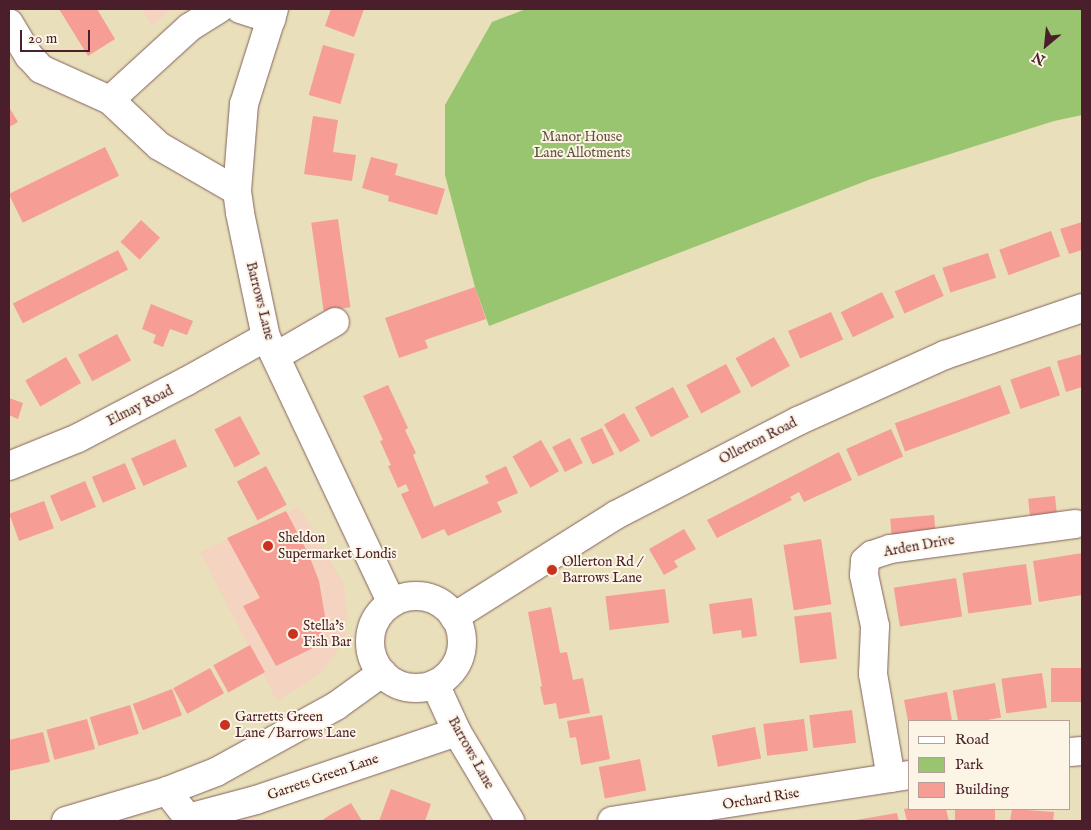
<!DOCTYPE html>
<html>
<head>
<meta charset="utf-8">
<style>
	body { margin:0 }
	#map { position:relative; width:1091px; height:830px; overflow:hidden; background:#e9dfba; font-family:"IM FELL English",serif }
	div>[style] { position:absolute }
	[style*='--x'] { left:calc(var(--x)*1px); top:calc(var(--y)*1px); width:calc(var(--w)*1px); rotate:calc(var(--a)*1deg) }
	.built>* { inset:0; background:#f4d3c0 }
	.green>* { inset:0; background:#99c470 }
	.building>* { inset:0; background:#f69d95; transform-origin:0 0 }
	.roads { filter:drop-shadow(0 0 1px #82625d) drop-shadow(0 0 1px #82625d) }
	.street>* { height:28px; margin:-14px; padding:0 14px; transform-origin:14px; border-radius:14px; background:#fff }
	.secondary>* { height:28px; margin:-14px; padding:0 14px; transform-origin:14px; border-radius:14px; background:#fff }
	.secondary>.ring { margin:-14px; padding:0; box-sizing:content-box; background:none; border:28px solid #fff; border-radius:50% }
	.dots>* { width:14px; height:14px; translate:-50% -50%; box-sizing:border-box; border:2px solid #fcf5e5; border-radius:50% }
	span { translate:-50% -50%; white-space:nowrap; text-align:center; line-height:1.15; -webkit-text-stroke:4px #fcf5e5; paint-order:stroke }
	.park-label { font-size:14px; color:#625140 }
	.street-label { font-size:14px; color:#4a1f2b }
	.poi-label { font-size:14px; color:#4a1f2b }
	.left { translate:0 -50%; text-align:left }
	.frame { position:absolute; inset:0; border:10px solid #4a1f2b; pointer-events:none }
	.legend { position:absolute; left:908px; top:720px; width:162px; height:90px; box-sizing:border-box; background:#fcf5e5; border:1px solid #b59f9b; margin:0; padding:6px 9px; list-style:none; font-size:15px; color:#4a1f2b }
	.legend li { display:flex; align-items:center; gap:10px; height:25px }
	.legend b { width:25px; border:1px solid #b59f9b }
	.north { position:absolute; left:1021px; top:20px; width:50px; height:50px; -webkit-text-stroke:4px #fcf5e5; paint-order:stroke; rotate:208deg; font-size:14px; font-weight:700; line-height:20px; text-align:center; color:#4a1f2b }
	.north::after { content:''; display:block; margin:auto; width:18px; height:22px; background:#4a1f2b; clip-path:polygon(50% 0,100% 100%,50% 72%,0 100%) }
	.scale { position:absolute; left:20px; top:30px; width:70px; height:22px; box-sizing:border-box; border:2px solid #4a1f2b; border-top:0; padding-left:6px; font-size:15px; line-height:18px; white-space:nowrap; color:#4a1f2b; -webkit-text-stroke:4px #fcf5e5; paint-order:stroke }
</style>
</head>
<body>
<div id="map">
	<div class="built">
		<div style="clip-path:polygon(142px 9px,172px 9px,152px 26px)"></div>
		<div style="clip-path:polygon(299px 507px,344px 584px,347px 617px,344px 642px,321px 673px,277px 701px,200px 552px)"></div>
	</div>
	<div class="green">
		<div style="clip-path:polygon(526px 9px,1082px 9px,1082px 115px,1054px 121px,871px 179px,489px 326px,475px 287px,445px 175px,445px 105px,492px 22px)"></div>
	</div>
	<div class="building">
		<div style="clip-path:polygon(59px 9px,97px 9px,115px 39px,88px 56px)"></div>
		<div style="clip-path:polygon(331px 9px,364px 9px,354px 37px,325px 26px)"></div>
		<div style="left:323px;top:45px;width:33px;height:52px;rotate:16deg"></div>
		<div style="clip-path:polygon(9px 107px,18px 122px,9px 127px)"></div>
		<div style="clip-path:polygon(313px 116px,338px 120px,333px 152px,356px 155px,352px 181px,304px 174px)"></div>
		<div style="left:105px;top:147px;width:32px;height:107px;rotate:64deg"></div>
		<div style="clip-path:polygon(371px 157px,398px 164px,395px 175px,445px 189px,437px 215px,388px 201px,389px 196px,362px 188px)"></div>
		<div style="left:338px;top:219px;width:89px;height:27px;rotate:82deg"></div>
		<div style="left:141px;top:220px;width:26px;height:30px;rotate:43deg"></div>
		<div style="clip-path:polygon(1082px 222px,1082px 250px,1069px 254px,1060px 229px)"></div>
		<div style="left:1051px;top:231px;width:27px;height:55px;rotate:70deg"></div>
		<div style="left:118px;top:250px;width:22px;height:118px;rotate:63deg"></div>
		<div style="left:988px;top:253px;width:26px;height:48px;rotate:72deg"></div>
		<div style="left:934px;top:274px;width:24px;height:43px;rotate:66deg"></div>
		<div style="clip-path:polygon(475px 287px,486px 319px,425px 340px,428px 348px,399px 358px,385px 318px)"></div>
		<div style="left:882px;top:292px;width:28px;height:46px;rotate:64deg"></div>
		<div style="clip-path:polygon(151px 304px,193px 321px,187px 335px,170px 329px,163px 347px,153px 343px,156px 335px,142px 329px)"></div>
		<div style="left:831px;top:312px;width:30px;height:47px;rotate:66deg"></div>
		<div style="left:117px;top:334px;width:30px;height:44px;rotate:62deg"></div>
		<div style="left:774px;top:337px;width:33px;height:44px;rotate:61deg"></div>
		<div style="clip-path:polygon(1082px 354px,1082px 387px,1066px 392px,1057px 361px)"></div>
		<div style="left:66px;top:357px;width:30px;height:47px;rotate:60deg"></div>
		<div style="left:726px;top:364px;width:32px;height:45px;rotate:62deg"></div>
		<div style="left:1050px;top:366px;width:31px;height:42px;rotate:71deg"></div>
		<div style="clip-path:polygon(388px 385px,408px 428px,405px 430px,416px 453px,413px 455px,434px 507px,489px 483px,485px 476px,506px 466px,518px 493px,497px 502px,502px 512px,448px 536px,444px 529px,422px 539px,401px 494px,409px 491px,406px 484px,398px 488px,388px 466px,391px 465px,380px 441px,383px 440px,363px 396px)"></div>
		<div style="left:1000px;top:385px;width:30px;height:112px;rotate:70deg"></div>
		<div style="left:673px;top:387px;width:34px;height:43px;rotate:62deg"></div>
		<div style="clip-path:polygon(9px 398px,23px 403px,18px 419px,9px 415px)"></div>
		<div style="left:624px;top:413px;width:32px;height:23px;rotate:60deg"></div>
		<div style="left:240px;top:416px;width:43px;height:29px;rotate:62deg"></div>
		<div style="left:602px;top:428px;width:29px;height:24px;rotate:65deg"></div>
		<div style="left:891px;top:429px;width:30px;height:49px;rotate:66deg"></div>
		<div style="left:570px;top:438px;width:28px;height:20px;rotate:63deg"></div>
		<div style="left:175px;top:439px;width:30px;height:48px;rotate:66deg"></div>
		<div style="left:541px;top:440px;width:36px;height:33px;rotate:60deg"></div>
		<div style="clip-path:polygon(839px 452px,852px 480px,804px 502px,799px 492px,790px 497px,792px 500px,717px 538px,707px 520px)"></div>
		<div style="left:125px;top:463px;width:28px;height:36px;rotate:67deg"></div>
		<div style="left:266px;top:466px;width:44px;height:33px;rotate:62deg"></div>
		<div style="left:85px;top:481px;width:28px;height:38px;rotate:67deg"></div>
		<div style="left:1055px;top:496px;width:20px;height:27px;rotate:84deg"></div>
		<div style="left:44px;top:501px;width:29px;height:37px;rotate:70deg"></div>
		<div style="clip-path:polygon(286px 511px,309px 555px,319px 581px,326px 622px,315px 647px,276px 666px,243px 606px,260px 598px,227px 538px)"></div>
		<div style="left:934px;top:515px;width:23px;height:44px;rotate:85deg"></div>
		<div style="clip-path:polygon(684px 529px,696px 549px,674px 561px,678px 567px,664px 575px,649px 549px)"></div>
		<div style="left:821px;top:539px;width:66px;height:38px;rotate:81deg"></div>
		<div style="clip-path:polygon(1082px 553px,1082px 595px,1039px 602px,1033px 561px)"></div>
		<div style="left:1026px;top:564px;width:41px;height:64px;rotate:82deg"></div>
		<div style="left:956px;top:578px;width:39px;height:63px;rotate:81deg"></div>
		<div style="left:665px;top:589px;width:34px;height:60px;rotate:83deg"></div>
		<div style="clip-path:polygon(752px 598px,757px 636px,742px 638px,741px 630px,713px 634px,709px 604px)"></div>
		<div style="clip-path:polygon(551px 607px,560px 653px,567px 652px,573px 680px,583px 678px,590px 713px,559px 719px,556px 703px,544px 705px,540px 687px,542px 686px,528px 612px)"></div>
		<div style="left:831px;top:612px;width:47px;height:37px;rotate:83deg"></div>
		<div style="left:250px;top:645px;width:31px;height:42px;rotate:61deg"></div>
		<div style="left:210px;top:668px;width:29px;height:42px;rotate:61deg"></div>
		<div style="left:1082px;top:668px;width:34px;height:31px;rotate:90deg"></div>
		<div style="left:1042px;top:673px;width:35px;height:41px;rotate:82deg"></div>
		<div style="left:995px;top:683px;width:35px;height:43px;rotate:80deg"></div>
		<div style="left:172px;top:689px;width:28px;height:42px;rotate:69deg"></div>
		<div style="clip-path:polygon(947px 692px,952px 721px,908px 721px,904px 700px)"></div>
		<div style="left:130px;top:705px;width:30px;height:42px;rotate:73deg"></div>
		<div style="left:852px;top:710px;width:33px;height:43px;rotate:83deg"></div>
		<div style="clip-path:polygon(602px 715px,610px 759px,581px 765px,576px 737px,570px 738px,567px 721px)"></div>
		<div style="left:87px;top:719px;width:31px;height:42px;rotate:75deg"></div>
		<div style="left:804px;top:719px;width:32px;height:41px;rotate:83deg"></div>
		<div style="left:755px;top:727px;width:32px;height:44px;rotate:79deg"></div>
		<div style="clip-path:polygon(43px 732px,50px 762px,9px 771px,9px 740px)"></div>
		<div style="left:640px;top:759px;width:32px;height:42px;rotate:79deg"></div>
		<div style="clip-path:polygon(391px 789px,431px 804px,425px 821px,379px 821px)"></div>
		<div style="clip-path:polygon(351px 803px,362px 821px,321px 821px,330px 815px)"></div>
		<div style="clip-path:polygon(910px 808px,946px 809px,949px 821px,907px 821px,904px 809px)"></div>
		<div style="left:955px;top:809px;width:40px;height:12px"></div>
		<div style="clip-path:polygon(1012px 809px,1054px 812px,1053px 821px,1010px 821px)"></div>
		<div style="clip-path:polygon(897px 813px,899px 821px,856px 821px,856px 820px)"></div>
	</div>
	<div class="roads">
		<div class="street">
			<div style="--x:240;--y:9;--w:33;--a:18"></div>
			<div style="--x:9;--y:23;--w:39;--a:59"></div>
			<div style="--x:29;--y:56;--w:18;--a:47"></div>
			<div style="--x:41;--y:69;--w:76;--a:24.2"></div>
			<div style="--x:110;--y:100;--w:67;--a:43.2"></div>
			<div style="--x:159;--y:146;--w:90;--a:30"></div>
			<div style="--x:110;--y:100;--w:108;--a:-42.4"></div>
			<div style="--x:190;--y:27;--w:34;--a:-32"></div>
			<div style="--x:276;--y:356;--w:68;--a:-30"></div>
			<div style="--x:9;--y:466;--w:74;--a:-22.1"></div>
			<div style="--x:78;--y:438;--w:123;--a:-27.6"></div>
			<div style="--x:187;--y:381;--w:90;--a:-29.1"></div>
			<div style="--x:1070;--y:752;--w:12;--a:-5"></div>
			<div style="--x:891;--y:778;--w:106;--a:-99.8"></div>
			<div style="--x:873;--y:674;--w:48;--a:-87.6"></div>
			<div style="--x:875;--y:626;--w:52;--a:-102.2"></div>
			<div style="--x:864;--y:575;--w:14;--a:-86"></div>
			<div style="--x:865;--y:561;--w:9;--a:-41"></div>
			<div style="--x:872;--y:555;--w:19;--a:-18"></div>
			<div style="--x:890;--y:549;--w:187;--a:-7.7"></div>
			<div style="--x:167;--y:791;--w:34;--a:52"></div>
			<div style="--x:188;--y:818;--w:70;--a:-14.8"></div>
			<div style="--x:256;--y:800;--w:212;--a:-18.7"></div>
			<div style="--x:612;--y:821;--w:301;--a:-8.8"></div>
		</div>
		<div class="secondary">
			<div style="--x:274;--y:9;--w:100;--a:107.5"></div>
			<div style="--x:244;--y:104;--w:87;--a:94.6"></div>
			<div style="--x:237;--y:191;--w:22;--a:82"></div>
			<div style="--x:240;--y:213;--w:127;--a:78.2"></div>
			<div style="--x:266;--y:337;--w:294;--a:64.7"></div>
			<div class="ring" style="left:370px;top:596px;width:64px;height:64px"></div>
			<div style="--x:454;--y:617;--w:191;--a:-32.2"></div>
			<div style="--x:616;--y:515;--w:205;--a:-27.3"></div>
			<div style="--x:798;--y:421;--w:161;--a:-24.2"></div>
			<div style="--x:945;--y:355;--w:145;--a:-18.9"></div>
			<div style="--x:435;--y:684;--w:53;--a:65.4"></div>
			<div style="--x:457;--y:732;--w:104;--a:59.2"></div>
			<div style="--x:66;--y:821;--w:105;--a:-16.5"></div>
			<div style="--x:167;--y:791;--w:53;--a:-21.2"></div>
			<div style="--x:216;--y:772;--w:137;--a:-28.8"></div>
			<div style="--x:336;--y:706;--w:57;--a:-35.7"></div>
		</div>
	</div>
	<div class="dots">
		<div style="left:268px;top:546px;background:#c8321e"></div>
		<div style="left:552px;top:570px;background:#c8321e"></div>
		<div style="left:293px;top:634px;background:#c8321e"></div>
		<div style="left:225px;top:725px;background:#c8321e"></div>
	</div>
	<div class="park-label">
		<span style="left:582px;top:145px">Manor House<br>Lane Allotments</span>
	</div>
	<div class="street-label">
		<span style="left:260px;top:301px;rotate:76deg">Barrows Lane</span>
		<span style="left:140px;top:406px;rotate:-27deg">Elmay Road</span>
		<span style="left:758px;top:441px;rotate:-27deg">Ollerton Road</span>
		<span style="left:919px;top:546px;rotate:-10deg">Arden Drive</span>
		<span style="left:471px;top:753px;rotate:61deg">Barrows Lane</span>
		<span style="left:323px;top:777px;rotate:-19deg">Garrets Green Lane</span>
		<span style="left:761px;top:799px;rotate:-9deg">Orchard Rise</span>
	</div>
	<div class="poi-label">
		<span class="left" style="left:278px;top:546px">Sheldon<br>Supermarket Londis</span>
		<span class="left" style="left:562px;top:570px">Ollerton Rd /<br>Barrows Lane</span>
		<span class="left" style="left:303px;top:634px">Stella's<br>Fish Bar</span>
		<span class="left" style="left:235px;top:725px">Garretts Green<br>Lane / Barrows Lane</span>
	</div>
	<div class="frame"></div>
	<ul class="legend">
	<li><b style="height:6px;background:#fff"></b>Road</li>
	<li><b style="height:14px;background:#99c470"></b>Park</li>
	<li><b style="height:14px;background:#f69d95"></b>Building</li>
	</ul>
	<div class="north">N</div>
	<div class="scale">20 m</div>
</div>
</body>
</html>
